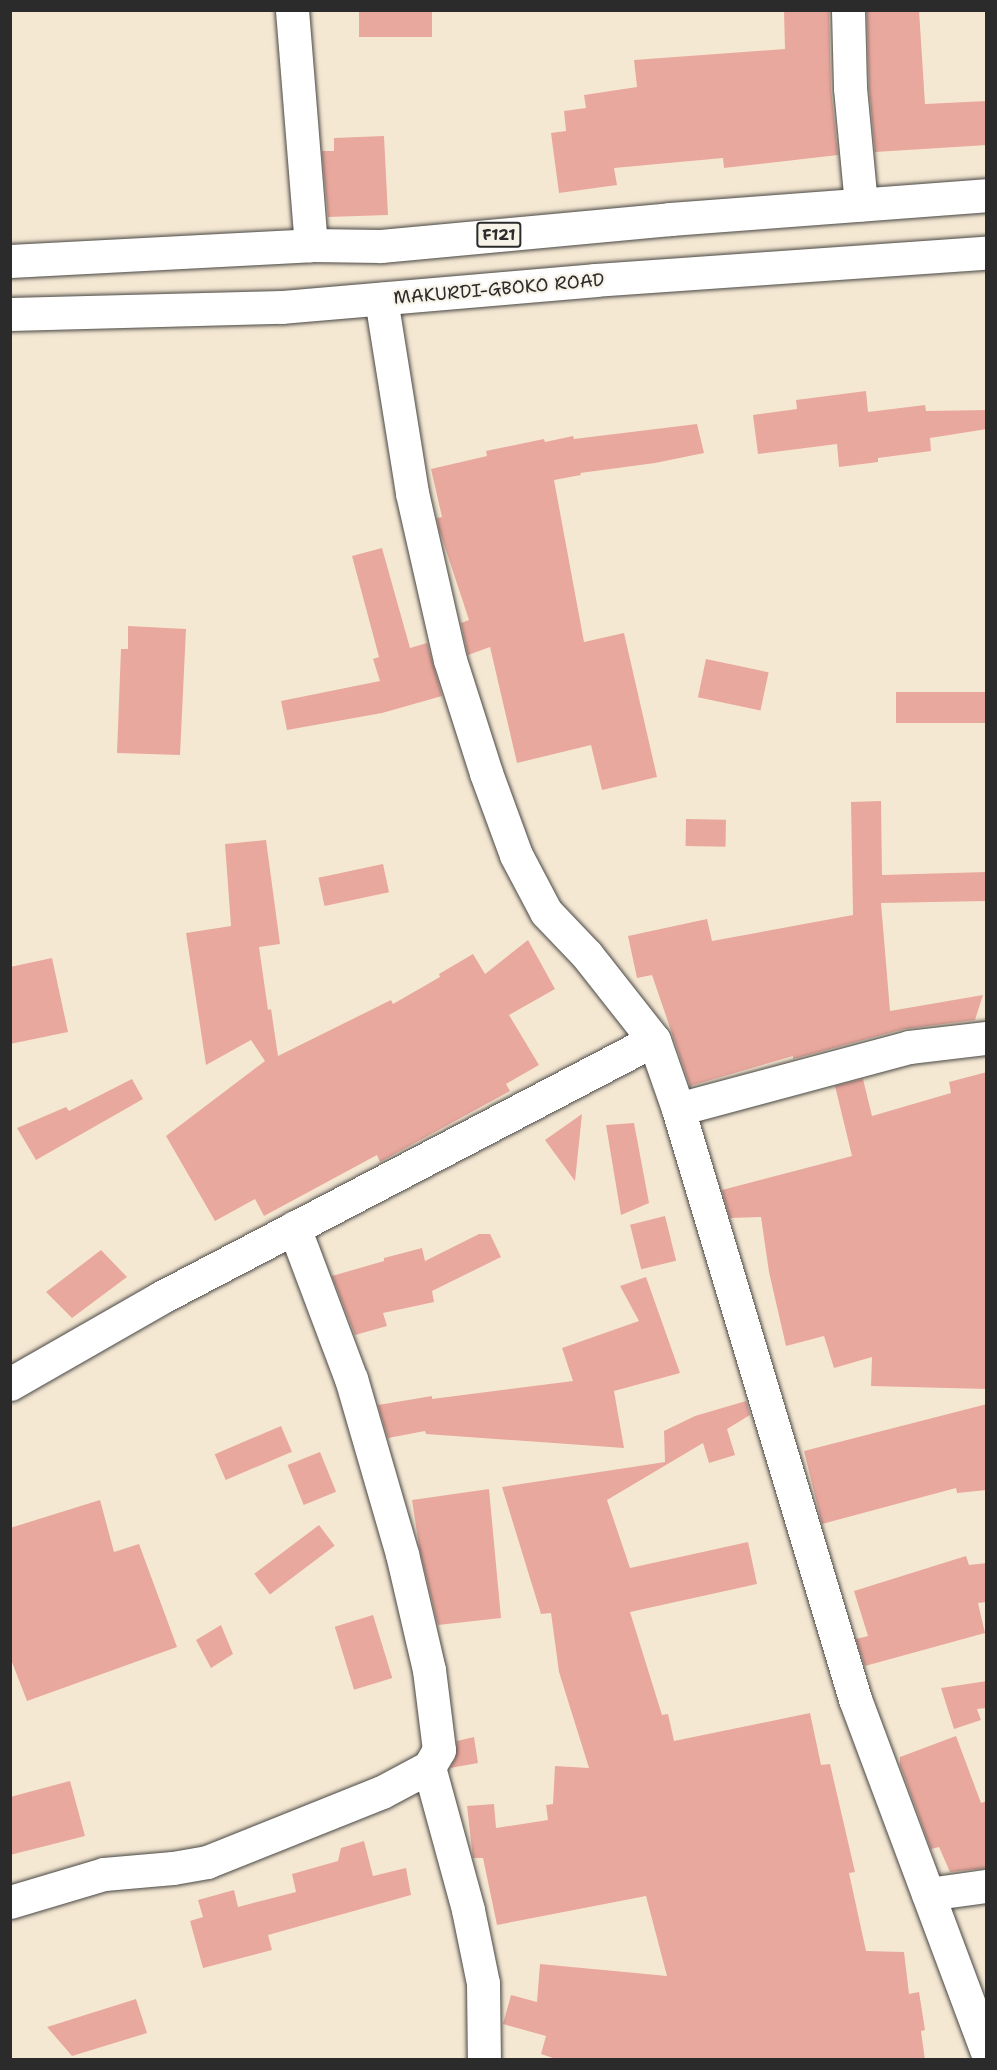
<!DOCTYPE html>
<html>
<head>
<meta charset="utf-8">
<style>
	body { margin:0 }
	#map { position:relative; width:997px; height:2070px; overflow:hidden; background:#f5e8d3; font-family:"Shantell Sans",sans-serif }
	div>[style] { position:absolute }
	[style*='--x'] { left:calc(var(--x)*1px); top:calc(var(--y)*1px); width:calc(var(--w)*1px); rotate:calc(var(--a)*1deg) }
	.building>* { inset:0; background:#e9a89e; transform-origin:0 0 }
	.roads { filter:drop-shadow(0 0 2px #494744) drop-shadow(0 0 2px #494744) }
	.minor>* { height:33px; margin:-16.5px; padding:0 16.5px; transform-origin:16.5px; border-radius:16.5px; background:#fff }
	.major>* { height:33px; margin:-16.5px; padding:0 16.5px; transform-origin:16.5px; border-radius:16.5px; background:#fff }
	span { translate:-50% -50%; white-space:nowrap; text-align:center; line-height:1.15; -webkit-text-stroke:4.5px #f7f3e8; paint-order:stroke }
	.shield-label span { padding:2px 4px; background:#f7f3e8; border:2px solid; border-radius:4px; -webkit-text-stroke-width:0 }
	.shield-label { font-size:16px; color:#2b2b2b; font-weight:700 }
	.street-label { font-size:18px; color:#2b2b2b }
	.frame { position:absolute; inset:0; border:12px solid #2b2b2b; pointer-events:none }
</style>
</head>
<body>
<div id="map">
	<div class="building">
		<div style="left:359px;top:10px;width:73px;height:27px"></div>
		<div style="clip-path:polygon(784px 10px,829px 10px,831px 89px,838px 155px,724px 168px,723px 158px,614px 168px,617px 185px,559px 193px,551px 133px,566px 131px,564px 111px,586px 108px,584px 95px,637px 87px,634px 60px,785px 49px)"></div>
		<div style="clip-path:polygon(867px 10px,919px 10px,925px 104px,987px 101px,987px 145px,875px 152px,869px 87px)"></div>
		<div style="clip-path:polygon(384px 136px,388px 215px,328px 217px,322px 151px,334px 151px,334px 138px)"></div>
		<div style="clip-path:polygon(866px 391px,868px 412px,925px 405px,926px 411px,987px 410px,987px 429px,930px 438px,931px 451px,878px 458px,878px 462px,839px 467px,837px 444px,758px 454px,753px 415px,797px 409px,796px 400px)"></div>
		<div style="clip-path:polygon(697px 424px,704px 453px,655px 463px,580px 473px,581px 475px,554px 480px,584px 642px,624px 633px,657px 777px,602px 790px,591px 745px,517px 763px,490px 647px,468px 655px,461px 623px,469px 620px,439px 529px,437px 518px,442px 517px,431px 469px,487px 456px,486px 451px,544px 439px,545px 442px,573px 436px,574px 439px)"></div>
		<div style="clip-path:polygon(382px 548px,410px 648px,427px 643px,442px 696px,382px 713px,287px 730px,281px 701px,380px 681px,373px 659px,379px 657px,352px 556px)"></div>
		<div style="clip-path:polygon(128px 626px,186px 629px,180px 755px,117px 753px,121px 649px,128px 649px)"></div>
		<div style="left:706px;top:659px;width:64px;height:39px;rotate:12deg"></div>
		<div style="left:987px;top:692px;width:31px;height:91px;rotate:90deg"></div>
		<div style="clip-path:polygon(881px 801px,882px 875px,987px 872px,987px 901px,881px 903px,890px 1011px,983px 995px,975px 1020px,904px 1029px,793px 1059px,793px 1056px,690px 1086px,652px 975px,637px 978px,628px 936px,707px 919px,712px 941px,853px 915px,851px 802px)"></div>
		<div style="left:686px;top:819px;width:40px;height:27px;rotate:1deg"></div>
		<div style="clip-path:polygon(266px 840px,280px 944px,259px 947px,268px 1010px,271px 1009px,278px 1056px,391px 1000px,393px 1004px,440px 977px,439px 974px,473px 954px,485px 974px,528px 940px,555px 989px,509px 1015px,539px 1065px,506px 1084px,510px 1091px,380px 1162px,377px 1155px,264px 1216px,255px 1199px,215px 1221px,166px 1136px,265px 1061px,251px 1040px,206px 1065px,186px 933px,231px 926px,225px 844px)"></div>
		<div style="left:383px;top:864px;width:29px;height:66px;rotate:78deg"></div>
		<div style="clip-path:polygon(52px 958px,68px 1032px,10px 1044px,10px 967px)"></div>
		<div style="clip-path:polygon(987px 1072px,987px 1389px,871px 1386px,872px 1357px,834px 1368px,824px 1336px,786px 1346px,769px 1272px,761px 1217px,730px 1218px,722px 1190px,852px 1156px,835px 1086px,863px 1079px,872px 1116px,951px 1093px,949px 1082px)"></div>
		<div style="clip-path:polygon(132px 1079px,143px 1099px,36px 1160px,17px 1128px,66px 1107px,69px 1111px)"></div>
		<div style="clip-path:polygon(582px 1114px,575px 1181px,545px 1140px)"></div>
		<div style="clip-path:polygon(634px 1123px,649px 1203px,621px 1215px,606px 1125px)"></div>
		<div style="left:665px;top:1216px;width:46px;height:36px;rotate:76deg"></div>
		<div style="clip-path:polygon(479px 1234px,490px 1234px,501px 1257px,432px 1291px,434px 1302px,383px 1313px,387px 1326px,355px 1335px,332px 1276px,384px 1261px,384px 1258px,422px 1248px,425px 1261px)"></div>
		<div style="clip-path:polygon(101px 1250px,127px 1277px,72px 1318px,46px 1292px)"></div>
		<div style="clip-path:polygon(646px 1277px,680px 1373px,614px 1391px,624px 1448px,426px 1434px,425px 1431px,388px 1438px,378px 1405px,432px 1396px,432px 1399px,573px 1381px,562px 1348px,639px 1321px,620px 1286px)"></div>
		<div style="clip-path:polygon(746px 1401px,750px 1415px,727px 1429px,735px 1455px,709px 1463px,703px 1443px,607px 1500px,630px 1568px,748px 1542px,757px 1584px,630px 1612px,662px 1715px,668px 1714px,674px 1741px,810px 1713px,821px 1765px,830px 1764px,855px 1872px,849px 1873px,866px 1951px,904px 1952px,909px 1994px,919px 1992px,925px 2030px,921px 2031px,925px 2060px,559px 2060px,541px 2054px,546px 2036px,503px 2024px,511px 1995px,537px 2002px,540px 1964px,667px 1976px,646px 1896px,497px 1925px,483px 1858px,473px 1858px,467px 1806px,494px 1804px,496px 1828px,548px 1820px,546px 1805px,553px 1804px,555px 1766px,589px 1768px,559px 1672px,551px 1613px,541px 1614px,502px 1487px,665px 1462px,664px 1431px,695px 1416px)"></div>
		<div style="clip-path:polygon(987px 1404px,987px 1490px,957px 1493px,956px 1488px,822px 1524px,804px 1451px)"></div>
		<div style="left:281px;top:1426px;width:28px;height:72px;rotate:67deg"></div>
		<div style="left:320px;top:1452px;width:43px;height:35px;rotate:68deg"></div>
		<div style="clip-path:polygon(489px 1489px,501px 1618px,438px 1625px,419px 1546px,412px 1500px)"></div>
		<div style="clip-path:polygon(100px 1500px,114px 1552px,139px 1544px,177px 1647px,27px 1701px,10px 1657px,10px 1528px)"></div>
		<div style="left:319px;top:1525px;width:26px;height:81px;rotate:53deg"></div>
		<div style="clip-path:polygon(966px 1556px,969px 1565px,987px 1563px,987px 1602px,978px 1603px,985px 1633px,865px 1666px,856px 1639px,868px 1636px,854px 1591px)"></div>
		<div style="left:373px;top:1615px;width:66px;height:40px;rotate:73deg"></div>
		<div style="clip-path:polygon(221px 1625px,233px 1654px,211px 1668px,196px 1640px)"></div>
		<div style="clip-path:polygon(987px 1681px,987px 1708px,977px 1709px,981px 1720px,954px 1729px,941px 1688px)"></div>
		<div style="clip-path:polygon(956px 1736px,981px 1803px,987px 1801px,987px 1868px,950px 1872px,939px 1847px,931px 1849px,900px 1765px,900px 1757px)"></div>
		<div style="clip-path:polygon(474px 1737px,478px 1763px,450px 1768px,455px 1759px,457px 1741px)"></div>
		<div style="clip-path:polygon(70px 1781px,85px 1836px,10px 1855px,10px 1797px)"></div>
		<div style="clip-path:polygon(364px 1841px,373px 1876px,406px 1868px,411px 1895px,268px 1935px,272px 1950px,203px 1968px,190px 1921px,203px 1917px,198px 1900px,234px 1890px,238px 1907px,296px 1892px,292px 1874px,338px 1861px,341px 1848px)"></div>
		<div style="clip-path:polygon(136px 1999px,147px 2033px,72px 2056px,47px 2027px)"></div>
	</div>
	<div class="roads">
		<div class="minor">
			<div style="--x:292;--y:10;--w:236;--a:85.4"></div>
			<div style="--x:848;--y:10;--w:78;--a:88.5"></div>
			<div style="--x:850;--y:88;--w:117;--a:84.6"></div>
			<div style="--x:381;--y:299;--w:196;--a:80.9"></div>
			<div style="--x:412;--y:493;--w:171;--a:77.2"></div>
			<div style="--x:450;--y:660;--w:119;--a:72.3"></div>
			<div style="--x:486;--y:773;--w:87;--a:69.9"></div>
			<div style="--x:516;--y:855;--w:64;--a:62.2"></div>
			<div style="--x:546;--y:912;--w:59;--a:46.4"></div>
			<div style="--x:587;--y:955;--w:108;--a:51.8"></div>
			<div style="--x:654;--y:1040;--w:73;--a:70.8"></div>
			<div style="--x:678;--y:1109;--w:616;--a:73.3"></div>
			<div style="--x:855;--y:1699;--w:375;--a:69.5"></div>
			<div style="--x:678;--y:1109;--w:239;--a:-15"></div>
			<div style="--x:909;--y:1047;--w:78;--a:-6.7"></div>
			<div style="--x:10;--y:1384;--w:173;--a:-29.8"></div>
			<div style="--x:160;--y:1298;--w:557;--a:-27.58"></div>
			<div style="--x:429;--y:1767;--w:148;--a:74.7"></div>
			<div style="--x:468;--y:1910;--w:75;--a:78.4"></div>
			<div style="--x:483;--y:1983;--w:77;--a:89.3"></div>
			<div style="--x:928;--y:1894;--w:59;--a:-7.9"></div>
			<div style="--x:10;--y:1902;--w:98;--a:-16.6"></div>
			<div style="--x:104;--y:1874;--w:69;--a:-5"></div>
			<div style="--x:173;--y:1868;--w:35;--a:-10"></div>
			<div style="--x:207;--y:1862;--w:188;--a:-21.8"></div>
			<div style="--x:382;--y:1792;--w:53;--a:-28"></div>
			<div style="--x:429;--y:1767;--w:20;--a:-60"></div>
			<div style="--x:439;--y:1750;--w:81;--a:-97.1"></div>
			<div style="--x:429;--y:1670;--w:119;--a:-103.1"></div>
			<div style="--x:402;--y:1554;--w:182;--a:-106.2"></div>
			<div style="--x:351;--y:1379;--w:162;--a:-110.6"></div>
		</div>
		<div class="major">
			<div style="--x:10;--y:261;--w:301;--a:-3"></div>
			<div style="--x:311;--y:245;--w:70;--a:0.8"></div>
			<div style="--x:381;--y:246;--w:290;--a:-5.3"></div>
			<div style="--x:670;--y:219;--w:317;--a:-4.3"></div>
			<div style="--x:10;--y:314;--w:272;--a:-1.5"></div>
			<div style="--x:282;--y:307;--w:314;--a:-4.9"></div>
			<div style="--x:595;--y:280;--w:392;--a:-4"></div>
		</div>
	</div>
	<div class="shield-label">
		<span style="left:499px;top:235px">F121</span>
	</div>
	<div class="street-label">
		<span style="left:499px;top:289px;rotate:-5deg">MAKURDI-GBOKO ROAD</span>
	</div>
	<div class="frame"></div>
</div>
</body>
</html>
